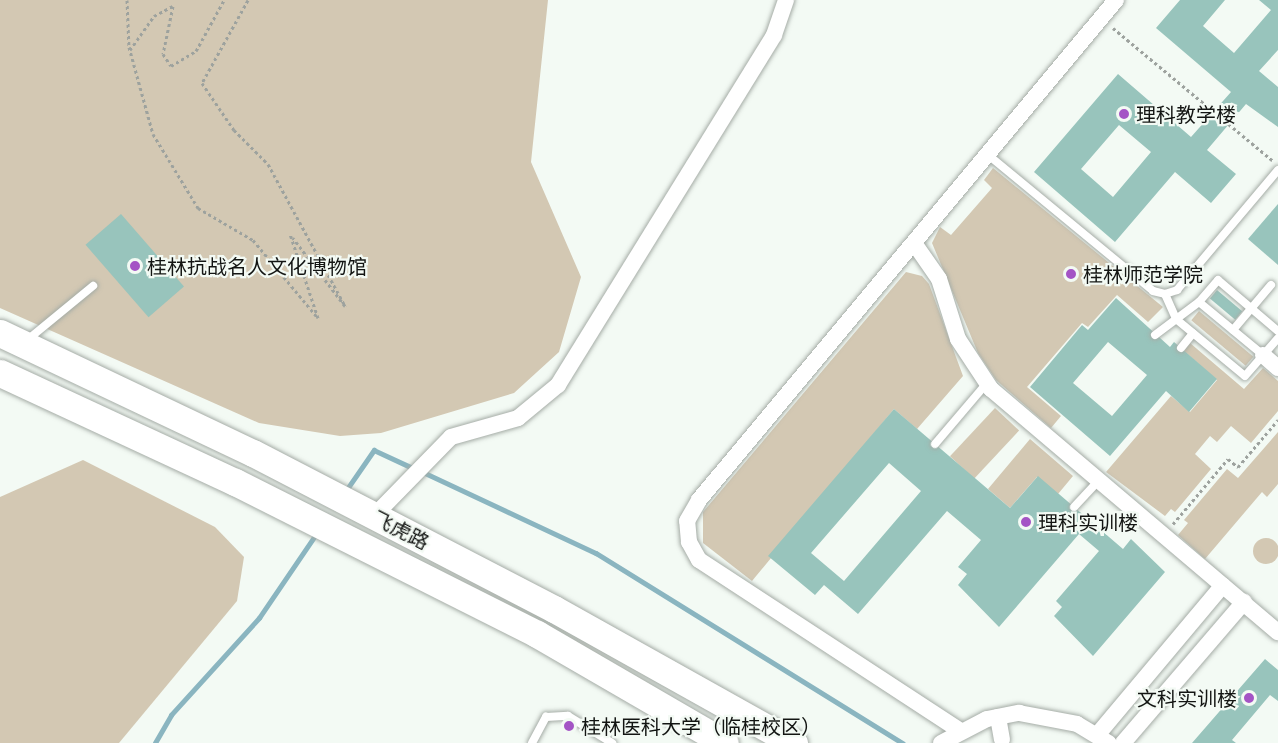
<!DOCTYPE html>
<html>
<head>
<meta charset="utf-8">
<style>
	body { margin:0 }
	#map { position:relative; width:1278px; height:743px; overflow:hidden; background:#f3faf4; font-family:"Noto Sans","Noto Sans SC",sans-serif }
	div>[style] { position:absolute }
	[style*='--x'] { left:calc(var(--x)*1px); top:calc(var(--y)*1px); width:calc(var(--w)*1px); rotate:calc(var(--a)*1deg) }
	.green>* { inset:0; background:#d3c8b3; transform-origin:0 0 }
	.round { border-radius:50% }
	.stream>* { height:4.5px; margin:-2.25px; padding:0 2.25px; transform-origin:2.25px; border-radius:2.25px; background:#8ab5c0 }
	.building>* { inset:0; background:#98c4bc; transform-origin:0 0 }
	.path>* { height:3px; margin-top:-1.5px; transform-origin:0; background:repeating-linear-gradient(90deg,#9da29e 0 3px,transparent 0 6px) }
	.roads { filter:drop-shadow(0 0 2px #a5aca6) drop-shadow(0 0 2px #a5aca6) }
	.lane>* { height:8px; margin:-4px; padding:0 4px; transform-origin:4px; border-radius:4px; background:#fff }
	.street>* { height:16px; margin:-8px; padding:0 8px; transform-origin:8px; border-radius:8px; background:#fff }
	.primary>* { height:27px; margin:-13.5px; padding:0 13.5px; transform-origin:13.5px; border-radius:13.5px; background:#fff }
	.dots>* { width:16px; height:16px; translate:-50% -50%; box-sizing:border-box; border:3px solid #f3faf4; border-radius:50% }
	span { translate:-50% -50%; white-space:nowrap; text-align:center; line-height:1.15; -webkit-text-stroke:4.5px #f3faf4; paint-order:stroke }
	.poi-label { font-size:20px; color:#131513 }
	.left { translate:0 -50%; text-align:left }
	.right { translate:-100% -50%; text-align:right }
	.street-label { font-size:20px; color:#131513 }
</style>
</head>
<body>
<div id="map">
	<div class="green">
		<div style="clip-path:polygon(0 0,548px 0,531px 162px,581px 277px,559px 352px,514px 393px,381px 433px,340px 436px,259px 423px,0 308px)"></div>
		<div style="clip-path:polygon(993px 168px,1163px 307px,1148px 322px,1117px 295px,1088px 327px,1082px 323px,1027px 387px,1061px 416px,1051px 428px,996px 380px,978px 353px,932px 243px,940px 227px,951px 235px,992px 188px,984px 180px)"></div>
		<div style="clip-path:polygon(906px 272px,922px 276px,929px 284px,963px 376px,917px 429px,894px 409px,752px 581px,703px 543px,703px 512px)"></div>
		<div style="left:1199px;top:311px;width:71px;height:12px;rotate:40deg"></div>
		<div style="clip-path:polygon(1190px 343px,1244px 389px,1263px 368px,1278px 381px,1278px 411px,1251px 443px,1231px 426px,1217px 442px,1210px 436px,1195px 454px,1211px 469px,1175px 512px,1171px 509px,1165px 516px,1106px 472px,1171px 396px,1190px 412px,1217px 380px,1184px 351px)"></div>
		<div style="left:995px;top:408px;width:33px;height:66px;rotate:43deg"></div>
		<div style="clip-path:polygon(1278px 432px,1278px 484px,1267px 497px,1262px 492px,1205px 559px,1178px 535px,1188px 523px,1184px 520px,1227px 469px,1238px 478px)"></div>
		<div style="clip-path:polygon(1030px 439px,1073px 476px,1058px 494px,1037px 477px,1010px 508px,988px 489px)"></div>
		<div style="clip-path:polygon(83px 460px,215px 527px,244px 557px,237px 601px,119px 743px,0 743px,0 497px)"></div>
		<div class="round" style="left:1253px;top:538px;width:26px;height:26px"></div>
	</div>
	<div class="stream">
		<div style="--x:423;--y:472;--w:191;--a:25.1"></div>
		<div style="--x:596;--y:553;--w:361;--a:31.8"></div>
		<div style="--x:345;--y:492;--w:51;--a:-55.4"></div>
		<div style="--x:374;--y:450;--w:45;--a:24.9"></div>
		<div style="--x:155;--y:743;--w:32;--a:-60"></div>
		<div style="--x:171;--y:715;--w:131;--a:-47.8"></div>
		<div style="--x:259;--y:618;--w:102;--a:-55.8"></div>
	</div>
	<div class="building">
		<div style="clip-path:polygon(evenodd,1180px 0,1225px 0,1203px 26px,1234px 53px,1271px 10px,1259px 0,1278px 0,1278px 50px,1259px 71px,1278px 87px,1278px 127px,1246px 104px,1207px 150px,1236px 174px,1211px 203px,1175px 172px,1115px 242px,1034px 172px,1118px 74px,1191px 137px,1231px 92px,1156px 28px,1180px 0,1119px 125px,1151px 152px,1113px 197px,1081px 169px,1119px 125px)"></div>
		<div style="clip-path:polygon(1278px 204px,1278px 265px,1248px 239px)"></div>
		<div style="left:121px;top:214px;width:96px;height:47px;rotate:49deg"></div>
		<div style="left:1217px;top:290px;width:33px;height:11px;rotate:40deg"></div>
		<div style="clip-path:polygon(evenodd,1116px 298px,1170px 347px,1174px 342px,1217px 379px,1189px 412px,1166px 391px,1110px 456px,1030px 387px,1082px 325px,1088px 330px,1116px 298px,1108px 342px,1147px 375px,1112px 416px,1073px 383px,1108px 342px)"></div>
		<div style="clip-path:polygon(evenodd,894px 409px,1010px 508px,1038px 476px,1123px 549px,1131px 539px,1165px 572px,1093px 656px,1054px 616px,1062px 607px,1056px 601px,1099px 551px,1079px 534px,999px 627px,958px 585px,967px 574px,958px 567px,981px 540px,947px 511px,858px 614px,824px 585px,815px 595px,768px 556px,894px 409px,889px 463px,921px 491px,844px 581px,811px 553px,889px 463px)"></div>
		<div style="clip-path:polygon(1265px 659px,1278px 670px,1278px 701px,1270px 695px,1232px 740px,1236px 743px,1192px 743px)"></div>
	</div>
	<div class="path">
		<div style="--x:127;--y:0;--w:47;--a:87.6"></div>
		<div style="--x:129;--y:47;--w:90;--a:74.6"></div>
		<div style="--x:153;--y:134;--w:87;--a:58.7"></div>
		<div style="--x:198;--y:208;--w:64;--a:30.2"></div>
		<div style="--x:253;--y:240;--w:102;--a:50.2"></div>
		<div style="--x:318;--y:318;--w:89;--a:-108.4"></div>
		<div style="--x:248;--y:0;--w:95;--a:119"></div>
		<div style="--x:202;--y:83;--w:57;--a:55.8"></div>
		<div style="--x:234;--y:130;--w:48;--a:45"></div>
		<div style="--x:268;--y:164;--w:162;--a:61.5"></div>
		<div style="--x:345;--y:306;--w:86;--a:-127.4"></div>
		<div style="--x:1113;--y:28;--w:207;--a:39.7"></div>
		<div style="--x:130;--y:50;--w:42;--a:-54.8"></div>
		<div style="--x:154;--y:16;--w:21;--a:-28"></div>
		<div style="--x:173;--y:6;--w:49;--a:101.8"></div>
		<div style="--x:163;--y:54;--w:14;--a:56"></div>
		<div style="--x:171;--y:66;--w:29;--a:-31"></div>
		<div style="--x:196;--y:51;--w:58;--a:-61.2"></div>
		<div style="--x:1173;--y:524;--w:85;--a:-49.8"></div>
		<div style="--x:1228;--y:459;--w:13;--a:39"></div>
		<div style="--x:1238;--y:467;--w:62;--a:-49.6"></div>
	</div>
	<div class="roads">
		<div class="lane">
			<div style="--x:987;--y:154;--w:215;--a:39.5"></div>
			<div style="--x:1153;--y:291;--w:12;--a:14"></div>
			<div style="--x:1165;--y:294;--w:13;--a:-18"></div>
			<div style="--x:1177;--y:290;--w:157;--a:-49.9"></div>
			<div style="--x:1165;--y:294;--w:27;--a:66"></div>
			<div style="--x:1176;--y:319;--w:89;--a:39.6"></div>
			<div style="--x:1245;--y:376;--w:50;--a:-49"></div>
			<div style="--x:1199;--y:302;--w:83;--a:39.6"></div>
			<div style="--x:1233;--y:330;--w:59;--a:-49.8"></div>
			<div style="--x:1155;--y:335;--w:55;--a:-36.9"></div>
			<div style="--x:1199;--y:302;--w:29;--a:-49"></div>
			<div style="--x:1218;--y:280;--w:79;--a:40.4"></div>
			<div style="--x:26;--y:341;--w:87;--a:-39.4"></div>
			<div style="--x:1181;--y:348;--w:19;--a:-51"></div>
			<div style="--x:935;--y:444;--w:80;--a:-49.6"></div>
			<div style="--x:1074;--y:507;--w:37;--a:-47"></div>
			<div style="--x:532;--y:743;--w:30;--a:-62"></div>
			<div style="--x:546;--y:717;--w:22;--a:-3"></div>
			<div style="--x:568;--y:716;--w:52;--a:31.5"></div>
		</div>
		<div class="street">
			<div style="--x:914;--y:243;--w:44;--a:55.2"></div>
			<div style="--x:939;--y:279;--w:63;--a:72.4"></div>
			<div style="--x:958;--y:339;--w:60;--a:56.6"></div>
			<div style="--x:991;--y:389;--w:376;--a:40.3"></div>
			<div style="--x:1263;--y:355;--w:20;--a:41"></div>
			<div style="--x:374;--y:516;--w:110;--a:-45.7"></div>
			<div style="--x:451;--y:437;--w:70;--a:-15.8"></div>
			<div style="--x:518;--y:418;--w:52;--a:-39.5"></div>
			<div style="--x:558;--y:385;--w:411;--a:-58.3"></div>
			<div style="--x:774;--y:35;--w:37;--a:-71"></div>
			<div style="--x:998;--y:717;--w:23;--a:80"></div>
			<div style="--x:959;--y:730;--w:311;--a:-146.8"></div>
			<div style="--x:699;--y:560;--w:21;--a:-119"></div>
			<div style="--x:689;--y:542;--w:21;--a:-95"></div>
			<div style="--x:687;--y:521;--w:24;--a:-60"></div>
			<div style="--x:699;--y:500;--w:651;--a:-50.17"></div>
			<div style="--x:1098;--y:734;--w:194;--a:-50"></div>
			<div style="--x:941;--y:743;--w:52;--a:-27.6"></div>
			<div style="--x:987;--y:719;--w:33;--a:-11"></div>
			<div style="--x:1019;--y:713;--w:59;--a:10.7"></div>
			<div style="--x:1077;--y:724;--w:37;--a:31"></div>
			<div style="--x:1123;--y:743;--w:186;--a:-49.4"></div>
		</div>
		<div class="primary">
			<div style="--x:0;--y:333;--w:280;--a:25.4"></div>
			<div style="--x:253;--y:453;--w:339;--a:27.4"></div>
			<div style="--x:554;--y:609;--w:275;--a:29.2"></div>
			<div style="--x:0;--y:373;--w:259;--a:24.9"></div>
			<div style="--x:235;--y:482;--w:338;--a:26.7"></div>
			<div style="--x:537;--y:634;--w:217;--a:30.1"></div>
		</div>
	</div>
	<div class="dots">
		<div style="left:1124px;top:114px;background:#a454c5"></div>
		<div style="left:135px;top:266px;background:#a454c5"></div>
		<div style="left:1071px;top:274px;background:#a454c5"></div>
		<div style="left:1026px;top:522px;background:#a454c5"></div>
		<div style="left:1249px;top:698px;background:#a454c5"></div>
		<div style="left:569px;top:726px;background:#a454c5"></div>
	</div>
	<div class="poi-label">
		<span class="left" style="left:1136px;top:114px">理科教学楼</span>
		<span class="left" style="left:147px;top:266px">桂林抗战名人文化博物馆</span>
		<span class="left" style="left:1083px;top:274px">桂林师范学院</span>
		<span class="left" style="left:1038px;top:522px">理科实训楼</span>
		<span class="right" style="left:1237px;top:698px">文科实训楼</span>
		<span class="left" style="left:581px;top:726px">桂林医科大学（临桂校区）</span>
	</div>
	<div class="street-label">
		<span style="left:401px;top:530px;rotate:27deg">飞虎路</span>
	</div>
</div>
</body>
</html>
